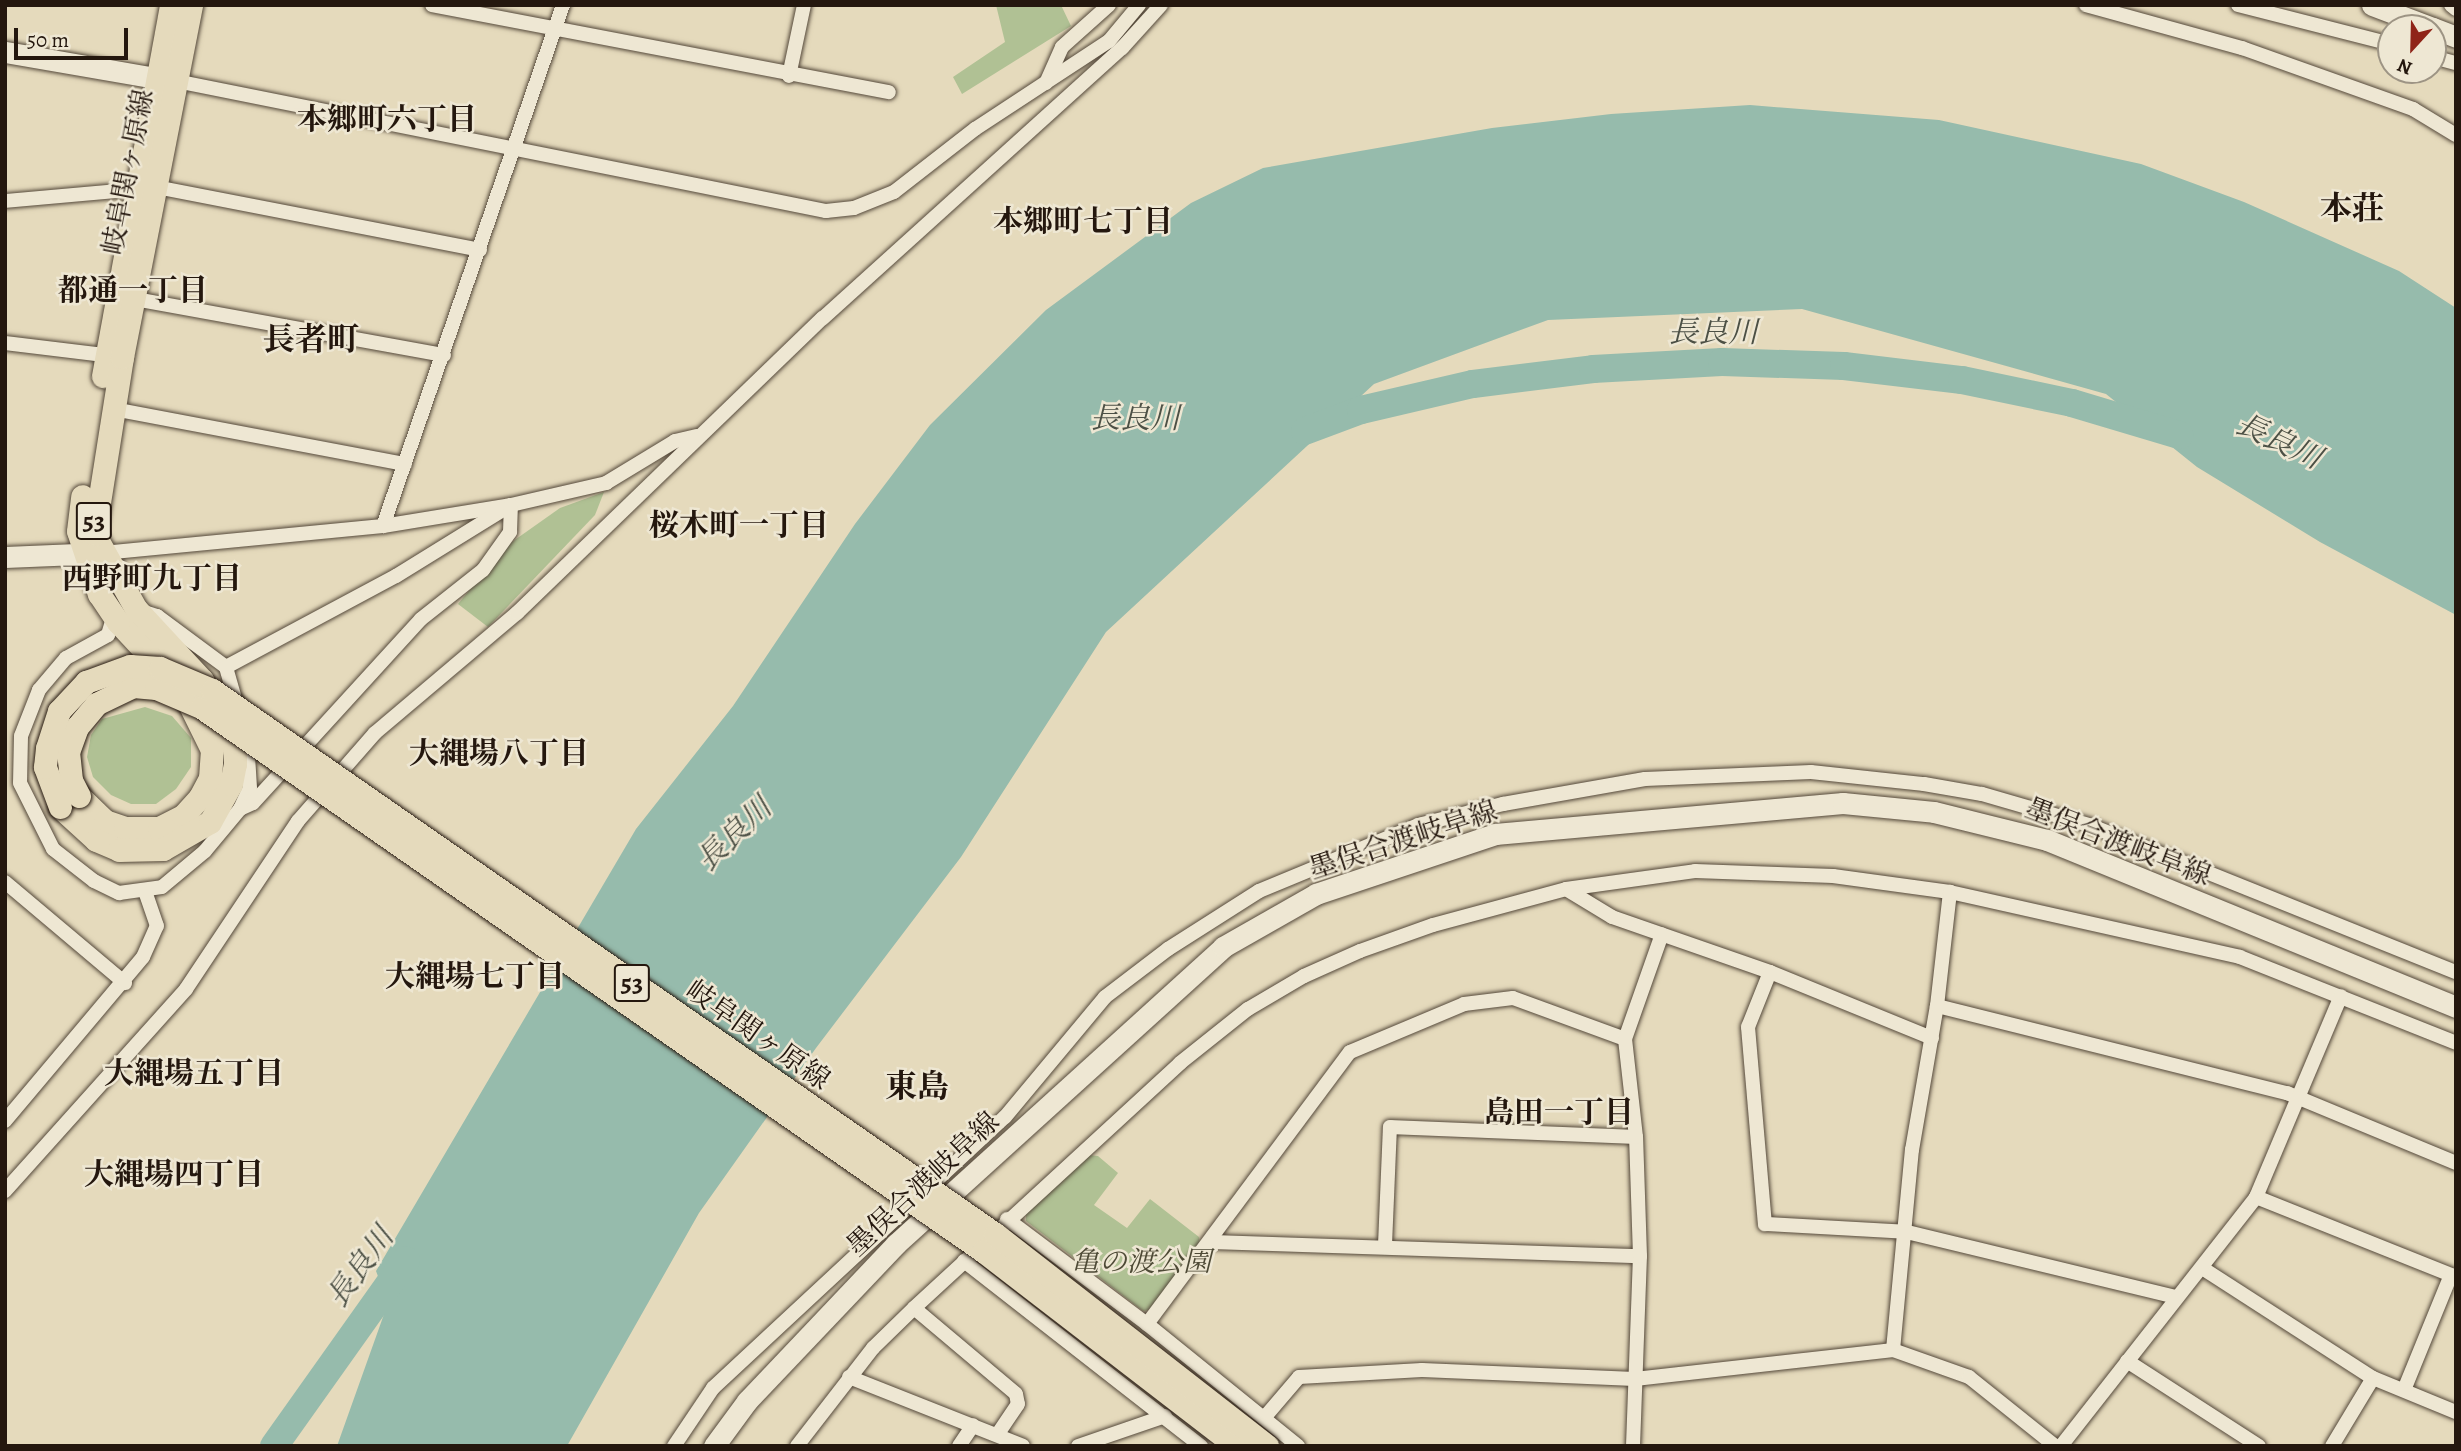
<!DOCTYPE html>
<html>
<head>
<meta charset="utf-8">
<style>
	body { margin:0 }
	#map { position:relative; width:2461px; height:1451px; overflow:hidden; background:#e5dabc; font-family:Alegreya,"Noto Serif JP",serif }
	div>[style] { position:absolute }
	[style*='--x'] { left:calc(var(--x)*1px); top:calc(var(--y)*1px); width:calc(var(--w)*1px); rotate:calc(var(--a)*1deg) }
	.green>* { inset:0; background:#b0c194 }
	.water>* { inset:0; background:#96bbac }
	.river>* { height:28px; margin:-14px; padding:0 14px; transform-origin:14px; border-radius:14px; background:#96bbac }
	.roads { filter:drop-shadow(0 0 2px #54483a) drop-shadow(0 0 2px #54483a) }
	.street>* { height:14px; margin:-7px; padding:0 7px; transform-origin:7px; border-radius:7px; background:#eee7d3 }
	.secondary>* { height:21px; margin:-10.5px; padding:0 10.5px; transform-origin:10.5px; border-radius:10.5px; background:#eee7d3 }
	.primary>* { height:23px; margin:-11.5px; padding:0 11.5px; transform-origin:11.5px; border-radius:11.5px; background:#e5dabc }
	.bridges { filter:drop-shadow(0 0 2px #24170e) drop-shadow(0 0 2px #24170e) }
	.primary-bridge>* { height:23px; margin:-11.5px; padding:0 11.5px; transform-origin:11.5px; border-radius:11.5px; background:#e5dabc }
	span { translate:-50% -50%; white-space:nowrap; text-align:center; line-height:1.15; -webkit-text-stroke:5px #eee7d3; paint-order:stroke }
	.shield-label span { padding:2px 5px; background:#eee7d3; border:2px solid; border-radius:5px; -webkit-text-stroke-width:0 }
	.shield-label { font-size:26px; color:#24170e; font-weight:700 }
	.street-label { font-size:28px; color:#24170e }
	.park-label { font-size:28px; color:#4e4a36; font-style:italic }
	.neighbourhood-label { font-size:30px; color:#24170e; font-weight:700 }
	.water-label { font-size:30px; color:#4c5045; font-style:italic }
	.quarter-label { font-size:32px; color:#24170e; font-weight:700 }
	.frame { position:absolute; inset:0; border:7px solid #24170e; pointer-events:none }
	.north { position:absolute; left:2377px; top:14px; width:70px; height:70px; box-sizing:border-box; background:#eee7d3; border:2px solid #9d9484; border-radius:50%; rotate:202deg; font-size:19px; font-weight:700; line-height:28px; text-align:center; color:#24170e }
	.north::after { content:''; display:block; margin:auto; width:24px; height:32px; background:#8f2418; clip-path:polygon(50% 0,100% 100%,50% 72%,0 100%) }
	.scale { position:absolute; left:14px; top:28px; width:114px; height:32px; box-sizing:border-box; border:4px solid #24170e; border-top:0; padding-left:9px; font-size:21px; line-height:24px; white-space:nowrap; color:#24170e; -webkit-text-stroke:5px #eee7d3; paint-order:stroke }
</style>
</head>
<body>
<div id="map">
	<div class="green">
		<div style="clip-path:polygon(996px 5px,1061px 5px,1071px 26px,962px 94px,953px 77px,1005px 42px)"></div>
		<div style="clip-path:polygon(604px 492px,595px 515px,488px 627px,458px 604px,505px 547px,560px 508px)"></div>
		<div style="clip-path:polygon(145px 707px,172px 716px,191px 738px,191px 767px,176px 789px,156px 804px,131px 804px,111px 795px,93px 777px,87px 757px,91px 735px,102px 719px)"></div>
		<div style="clip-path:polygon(1088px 1155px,1098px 1156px,1118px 1173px,1094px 1205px,1127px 1228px,1150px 1199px,1199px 1237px,1200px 1245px,1151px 1310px,1143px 1311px,1026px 1221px,1026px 1214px)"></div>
	</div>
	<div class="water">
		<div style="clip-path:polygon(1750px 105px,1939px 120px,2141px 164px,2244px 202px,2399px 271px,2456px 308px,2456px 615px,2320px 542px,2197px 467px,2106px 394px,1802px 309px,1548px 320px,1374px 384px,1106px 632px,961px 857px,816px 1048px,699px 1213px,567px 1446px,337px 1446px,388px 1303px,376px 1271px,636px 829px,733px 706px,855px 524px,930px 425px,1046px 310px,1191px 203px,1263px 168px,1492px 128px,1611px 114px)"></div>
	</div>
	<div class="river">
		<div style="--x:1305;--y:431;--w:60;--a:-20.6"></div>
		<div style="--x:1361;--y:410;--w:115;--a:-13.1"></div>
		<div style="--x:1473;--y:384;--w:121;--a:-7.1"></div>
		<div style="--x:1593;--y:369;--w:129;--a:-3.1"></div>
		<div style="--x:1722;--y:362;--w:122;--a:1.9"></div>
		<div style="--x:1844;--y:366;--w:119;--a:6.8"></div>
		<div style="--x:1962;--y:380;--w:112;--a:11.8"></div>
		<div style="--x:2072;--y:403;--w:112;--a:16.7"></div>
		<div style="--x:274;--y:1446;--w:228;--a:-54.6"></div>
	</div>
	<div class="roads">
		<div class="street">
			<div style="--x:432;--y:5;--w:465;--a:10.8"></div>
			<div style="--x:2086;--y:5;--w:162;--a:15.4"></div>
			<div style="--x:2242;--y:48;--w:182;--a:19.6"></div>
			<div style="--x:2413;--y:109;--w:50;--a:31.2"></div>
			<div style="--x:2238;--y:5;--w:158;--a:14.3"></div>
			<div style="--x:2451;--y:5;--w:6;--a:39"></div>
			<div style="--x:2433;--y:57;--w:24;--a:15"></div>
			<div style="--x:789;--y:76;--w:73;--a:-78.1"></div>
			<div style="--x:176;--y:81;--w:663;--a:11.31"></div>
			<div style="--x:826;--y:211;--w:28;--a:-6"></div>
			<div style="--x:854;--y:208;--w:43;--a:-21.8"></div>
			<div style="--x:894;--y:192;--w:103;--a:-37.9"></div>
			<div style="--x:975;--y:129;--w:160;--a:-33.3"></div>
			<div style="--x:1109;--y:41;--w:47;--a:-50.2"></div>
			<div style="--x:1046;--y:83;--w:39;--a:-66"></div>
			<div style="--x:1062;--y:47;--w:63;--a:-41.8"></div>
			<div style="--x:156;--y:187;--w:330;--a:11"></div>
			<div style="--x:5;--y:201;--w:135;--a:-5.1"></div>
			<div style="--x:135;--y:299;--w:314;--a:10.3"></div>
			<div style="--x:5;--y:343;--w:108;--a:6.9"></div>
			<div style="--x:113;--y:409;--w:297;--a:10.7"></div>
			<div style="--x:383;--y:526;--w:551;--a:-70.94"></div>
			<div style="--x:103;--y:553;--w:281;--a:-5.5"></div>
			<div style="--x:383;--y:526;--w:130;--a:-9.3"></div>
			<div style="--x:511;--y:505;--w:98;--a:-13"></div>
			<div style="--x:606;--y:483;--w:81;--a:-31.3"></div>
			<div style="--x:675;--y:441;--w:22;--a:-13"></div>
			<div style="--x:144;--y:612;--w:14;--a:17"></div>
			<div style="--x:157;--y:616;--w:86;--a:36.5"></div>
			<div style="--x:114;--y:615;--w:21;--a:107"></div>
			<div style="--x:108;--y:635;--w:48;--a:151.3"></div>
			<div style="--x:66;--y:658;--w:42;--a:130.2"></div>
			<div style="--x:39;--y:690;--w:49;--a:111.4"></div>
			<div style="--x:21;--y:736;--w:47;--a:91.2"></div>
			<div style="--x:20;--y:783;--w:74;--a:63.4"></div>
			<div style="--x:53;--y:849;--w:52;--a:38"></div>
			<div style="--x:94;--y:881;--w:28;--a:26"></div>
			<div style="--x:119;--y:893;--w:43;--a:-7.9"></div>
			<div style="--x:162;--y:887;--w:56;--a:-39.9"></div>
			<div style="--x:205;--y:851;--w:55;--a:-50.2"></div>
			<div style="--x:240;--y:809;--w:23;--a:-65"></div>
			<div style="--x:250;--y:788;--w:49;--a:-93.5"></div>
			<div style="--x:237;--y:706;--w:41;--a:-105.8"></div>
			<div style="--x:226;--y:667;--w:193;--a:-28.2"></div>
			<div style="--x:396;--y:576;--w:135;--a:-31.7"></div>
			<div style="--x:240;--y:809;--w:14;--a:-25"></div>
			<div style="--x:253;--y:803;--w:249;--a:-47.6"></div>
			<div style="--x:421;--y:619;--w:79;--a:-38.3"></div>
			<div style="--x:483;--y:570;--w:47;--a:-54.6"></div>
			<div style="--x:510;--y:532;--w:27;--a:-88"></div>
			<div style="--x:5;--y:882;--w:157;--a:40.1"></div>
			<div style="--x:1566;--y:889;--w:54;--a:31.3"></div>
			<div style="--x:1612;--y:917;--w:167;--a:19.2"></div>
			<div style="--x:1770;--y:972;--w:175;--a:22.2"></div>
			<div style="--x:1770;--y:972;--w:59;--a:111.8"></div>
			<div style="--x:1748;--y:1027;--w:198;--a:85.1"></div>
			<div style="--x:1765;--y:1224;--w:142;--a:3.2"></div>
			<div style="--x:1907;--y:1232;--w:277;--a:13.6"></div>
			<div style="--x:1937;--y:1006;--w:361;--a:14"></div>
			<div style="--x:2287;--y:1093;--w:183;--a:22.5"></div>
			<div style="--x:5;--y:1121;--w:214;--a:-49.9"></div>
			<div style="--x:143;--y:957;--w:34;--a:-66"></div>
			<div style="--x:157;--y:926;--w:37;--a:-109"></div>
			<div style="--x:5;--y:1191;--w:271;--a:-48.1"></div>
			<div style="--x:186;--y:989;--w:202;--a:-56.3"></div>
			<div style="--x:298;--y:821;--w:117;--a:-48.8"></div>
			<div style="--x:375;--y:733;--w:186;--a:-40.2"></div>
			<div style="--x:517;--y:613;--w:425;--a:-44"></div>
			<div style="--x:823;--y:318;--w:403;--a:-42.1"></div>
			<div style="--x:1122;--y:48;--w:58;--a:-47.8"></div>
			<div style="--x:2256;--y:1197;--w:215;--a:21.8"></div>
			<div style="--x:1007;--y:1219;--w:175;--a:36.9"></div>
			<div style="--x:1147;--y:1324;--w:194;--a:38.9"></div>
			<div style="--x:1212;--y:1242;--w:428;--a:1.9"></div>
			<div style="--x:1385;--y:1245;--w:118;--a:-87.6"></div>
			<div style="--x:1390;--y:1127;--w:246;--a:2.3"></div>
			<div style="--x:964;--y:1261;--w:301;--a:38"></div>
			<div style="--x:2202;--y:1268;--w:203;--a:32.8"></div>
			<div style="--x:2373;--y:1378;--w:90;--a:22.3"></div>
			<div style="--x:914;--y:1308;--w:133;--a:40.1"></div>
			<div style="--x:1016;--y:1394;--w:10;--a:79"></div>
			<div style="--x:1018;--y:1404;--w:37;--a:124"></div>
			<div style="--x:1147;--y:1324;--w:339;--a:-53.3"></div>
			<div style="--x:1350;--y:1052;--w:124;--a:-22.8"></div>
			<div style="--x:1464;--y:1004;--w:49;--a:-7"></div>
			<div style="--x:1513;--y:998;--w:119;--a:20.1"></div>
			<div style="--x:1893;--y:1350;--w:201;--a:-84.6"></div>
			<div style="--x:1912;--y:1150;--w:146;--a:-80.2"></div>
			<div style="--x:1937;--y:1006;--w:115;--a:-83.5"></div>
			<div style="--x:2127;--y:1361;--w:157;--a:32.8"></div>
			<div style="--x:849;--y:1377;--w:187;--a:21.6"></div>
			<div style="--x:2404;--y:1390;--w:124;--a:-67.8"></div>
			<div style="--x:1264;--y:1418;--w:54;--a:-49.5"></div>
			<div style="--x:1299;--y:1377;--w:123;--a:-3.3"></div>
			<div style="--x:1422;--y:1370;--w:213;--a:2.4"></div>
			<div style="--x:1635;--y:1379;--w:260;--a:-6.4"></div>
			<div style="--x:1893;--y:1350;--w:81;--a:19.6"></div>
			<div style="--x:1969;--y:1377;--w:110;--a:38.7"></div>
			<div style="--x:674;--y:1446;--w:70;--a:-56.1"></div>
			<div style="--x:713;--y:1388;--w:398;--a:-42.9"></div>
			<div style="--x:1005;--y:1117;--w:156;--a:-50.2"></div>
			<div style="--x:1105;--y:997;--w:79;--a:-37.3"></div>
			<div style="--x:1168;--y:949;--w:108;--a:-32.5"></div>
			<div style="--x:1259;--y:891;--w:172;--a:-22.5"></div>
			<div style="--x:1418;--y:825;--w:88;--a:-13.9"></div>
			<div style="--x:1503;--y:804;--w:144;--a:-10"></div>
			<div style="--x:1645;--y:779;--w:166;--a:-2.4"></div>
			<div style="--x:1811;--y:772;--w:114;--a:6.1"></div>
			<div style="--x:1924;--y:784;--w:59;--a:9.8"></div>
			<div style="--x:1982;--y:794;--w:115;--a:16.2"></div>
			<div style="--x:2092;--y:826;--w:392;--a:21.9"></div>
			<div style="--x:797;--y:1446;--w:124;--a:-52.2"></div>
			<div style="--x:873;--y:1348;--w:57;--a:-44.3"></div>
			<div style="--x:914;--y:1308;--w:362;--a:-42.6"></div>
			<div style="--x:1180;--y:1063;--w:87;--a:-38.5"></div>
			<div style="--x:1248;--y:1009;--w:65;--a:-30.5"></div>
			<div style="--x:1304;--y:976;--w:61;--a:-24.1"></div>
			<div style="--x:1360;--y:951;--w:77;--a:-19.6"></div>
			<div style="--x:1433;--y:925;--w:138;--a:-15.1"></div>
			<div style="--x:1566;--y:889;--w:130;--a:-7.9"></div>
			<div style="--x:1695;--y:871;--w:138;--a:2.1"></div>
			<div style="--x:1833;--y:876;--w:118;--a:7.8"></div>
			<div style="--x:1950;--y:892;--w:297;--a:12.6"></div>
			<div style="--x:2240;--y:957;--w:232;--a:21.7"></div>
			<div style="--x:959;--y:1446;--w:25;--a:-56"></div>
			<div style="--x:1078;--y:1446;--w:92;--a:-19"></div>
			<div style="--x:1633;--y:1446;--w:190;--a:-87.9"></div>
			<div style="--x:1640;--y:1256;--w:119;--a:-91.9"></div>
			<div style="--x:1636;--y:1137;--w:99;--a:-96.4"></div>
			<div style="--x:1625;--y:1039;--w:111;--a:-70.6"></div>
			<div style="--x:2061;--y:1446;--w:316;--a:-51.9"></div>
			<div style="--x:2256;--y:1197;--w:218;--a:-67.1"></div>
			<div style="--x:2332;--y:1446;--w:79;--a:-58.9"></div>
		</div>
		<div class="secondary">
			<div style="--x:2372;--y:5;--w:65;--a:20.7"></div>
			<div style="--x:2433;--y:28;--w:25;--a:21"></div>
			<div style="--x:5;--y:52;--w:170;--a:9.8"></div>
			<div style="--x:5;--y:557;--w:96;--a:-2.4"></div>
			<div style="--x:714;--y:1446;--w:56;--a:-53.7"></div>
			<div style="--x:747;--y:1401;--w:216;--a:-46.5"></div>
			<div style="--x:896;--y:1244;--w:442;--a:-42.2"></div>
			<div style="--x:1223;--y:947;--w:107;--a:-29.7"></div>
			<div style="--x:1316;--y:894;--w:189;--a:-18.5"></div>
			<div style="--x:1495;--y:834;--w:349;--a:-5.1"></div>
			<div style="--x:1843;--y:803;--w:91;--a:5.6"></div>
			<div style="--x:1934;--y:812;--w:116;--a:13.9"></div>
			<div style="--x:2047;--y:840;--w:442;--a:22.2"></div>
		</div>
		<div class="primary">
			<div style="--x:103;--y:376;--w:377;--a:-79.6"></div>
			<div style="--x:79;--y:796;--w:36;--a:44"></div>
			<div style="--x:105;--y:821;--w:21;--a:19"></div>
			<div style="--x:125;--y:828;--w:34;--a:0"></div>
			<div style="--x:159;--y:828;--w:27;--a:-27"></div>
			<div style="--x:183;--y:816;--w:25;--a:-48"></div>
			<div style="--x:200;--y:797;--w:21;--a:-62"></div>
			<div style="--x:210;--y:778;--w:28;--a:-86"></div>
			<div style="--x:212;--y:750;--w:64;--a:-116.2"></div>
			<div style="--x:184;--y:693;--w:97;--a:-132.9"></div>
			<div style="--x:118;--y:622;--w:34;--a:-124"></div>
			<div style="--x:99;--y:594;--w:66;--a:-108.4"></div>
			<div style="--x:78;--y:531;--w:35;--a:-83"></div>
			<div style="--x:60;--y:807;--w:49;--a:42.5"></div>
			<div style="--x:96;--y:840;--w:25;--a:23"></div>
			<div style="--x:119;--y:850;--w:44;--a:-1.3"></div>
			<div style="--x:163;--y:849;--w:54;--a:-29.9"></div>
			<div style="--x:210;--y:822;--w:43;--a:-61.1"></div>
			<div style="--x:231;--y:784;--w:20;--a:-79"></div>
			<div style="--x:235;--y:764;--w:14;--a:-90"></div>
			<div style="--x:235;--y:750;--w:35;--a:-112"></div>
			<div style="--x:222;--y:718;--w:43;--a:-117.8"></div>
			<div style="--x:202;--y:680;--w:97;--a:-132.9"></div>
			<div style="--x:136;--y:609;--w:86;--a:-119.2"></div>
			<div style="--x:94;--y:534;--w:179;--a:-81"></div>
			<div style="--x:122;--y:357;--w:359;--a:-78.9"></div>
		</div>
	</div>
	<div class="bridges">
		<div class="primary-bridge">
			<div style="--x:79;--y:796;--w:18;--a:-117"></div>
			<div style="--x:71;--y:780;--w:28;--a:-96"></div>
			<div style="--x:68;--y:752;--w:27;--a:-70"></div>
			<div style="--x:77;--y:727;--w:30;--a:-50"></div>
			<div style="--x:96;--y:704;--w:41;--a:-25.9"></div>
			<div style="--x:133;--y:686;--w:23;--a:5"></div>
			<div style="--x:156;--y:688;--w:49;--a:22.9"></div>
			<div style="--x:201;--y:707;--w:953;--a:34.82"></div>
			<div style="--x:983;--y:1251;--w:319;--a:37.6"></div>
			<div style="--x:60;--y:807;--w:43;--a:-110.6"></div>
			<div style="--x:45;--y:767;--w:19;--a:-84"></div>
			<div style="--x:47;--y:748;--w:39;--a:-72"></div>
			<div style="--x:59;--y:711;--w:40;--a:-47"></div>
			<div style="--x:86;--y:682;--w:47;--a:-20"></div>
			<div style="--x:130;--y:666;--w:30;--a:4"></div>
			<div style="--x:160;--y:668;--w:56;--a:22.9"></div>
			<div style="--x:212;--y:690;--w:953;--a:34.79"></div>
			<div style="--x:995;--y:1234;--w:345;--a:37.9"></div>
		</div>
	</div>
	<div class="shield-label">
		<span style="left:94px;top:521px">53</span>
		<span style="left:632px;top:983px">53</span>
	</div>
	<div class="street-label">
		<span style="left:128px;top:172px;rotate:-79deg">岐阜関ヶ原線</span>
		<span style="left:1403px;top:840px;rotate:-18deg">墨俣合渡岐阜線</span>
		<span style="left:2118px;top:842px;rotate:21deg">墨俣合渡岐阜線</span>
		<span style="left:758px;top:1035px;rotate:35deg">岐阜関ヶ原線</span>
		<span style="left:923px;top:1184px;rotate:-43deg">墨俣合渡岐阜線</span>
	</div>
	<div class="park-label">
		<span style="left:1141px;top:1262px">亀の渡公園</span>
	</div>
	<div class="neighbourhood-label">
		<span style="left:387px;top:119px">本郷町六丁目</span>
		<span style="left:1083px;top:221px">本郷町七丁目</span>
		<span style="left:133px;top:290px">都通一丁目</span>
		<span style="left:739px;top:525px">桜木町一丁目</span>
		<span style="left:152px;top:578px">西野町九丁目</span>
		<span style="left:499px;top:753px">大縄場八丁目</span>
		<span style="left:475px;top:976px">大縄場七丁目</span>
		<span style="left:194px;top:1073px">大縄場五丁目</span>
		<span style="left:1559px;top:1112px">島田一丁目</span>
		<span style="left:174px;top:1174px">大縄場四丁目</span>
	</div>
	<div class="water-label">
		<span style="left:1713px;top:332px">長良川</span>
		<span style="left:1135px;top:418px">長良川</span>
		<span style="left:2279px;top:441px;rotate:25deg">長良川</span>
		<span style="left:734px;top:834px;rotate:-44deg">長良川</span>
		<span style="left:360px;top:1267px;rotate:-54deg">長良川</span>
	</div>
	<div class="quarter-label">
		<span style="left:2352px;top:208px">本荘</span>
		<span style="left:311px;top:339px">長者町</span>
		<span style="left:917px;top:1086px">東島</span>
	</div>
	<div class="frame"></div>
	<div class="north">N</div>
	<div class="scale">50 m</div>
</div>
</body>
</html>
